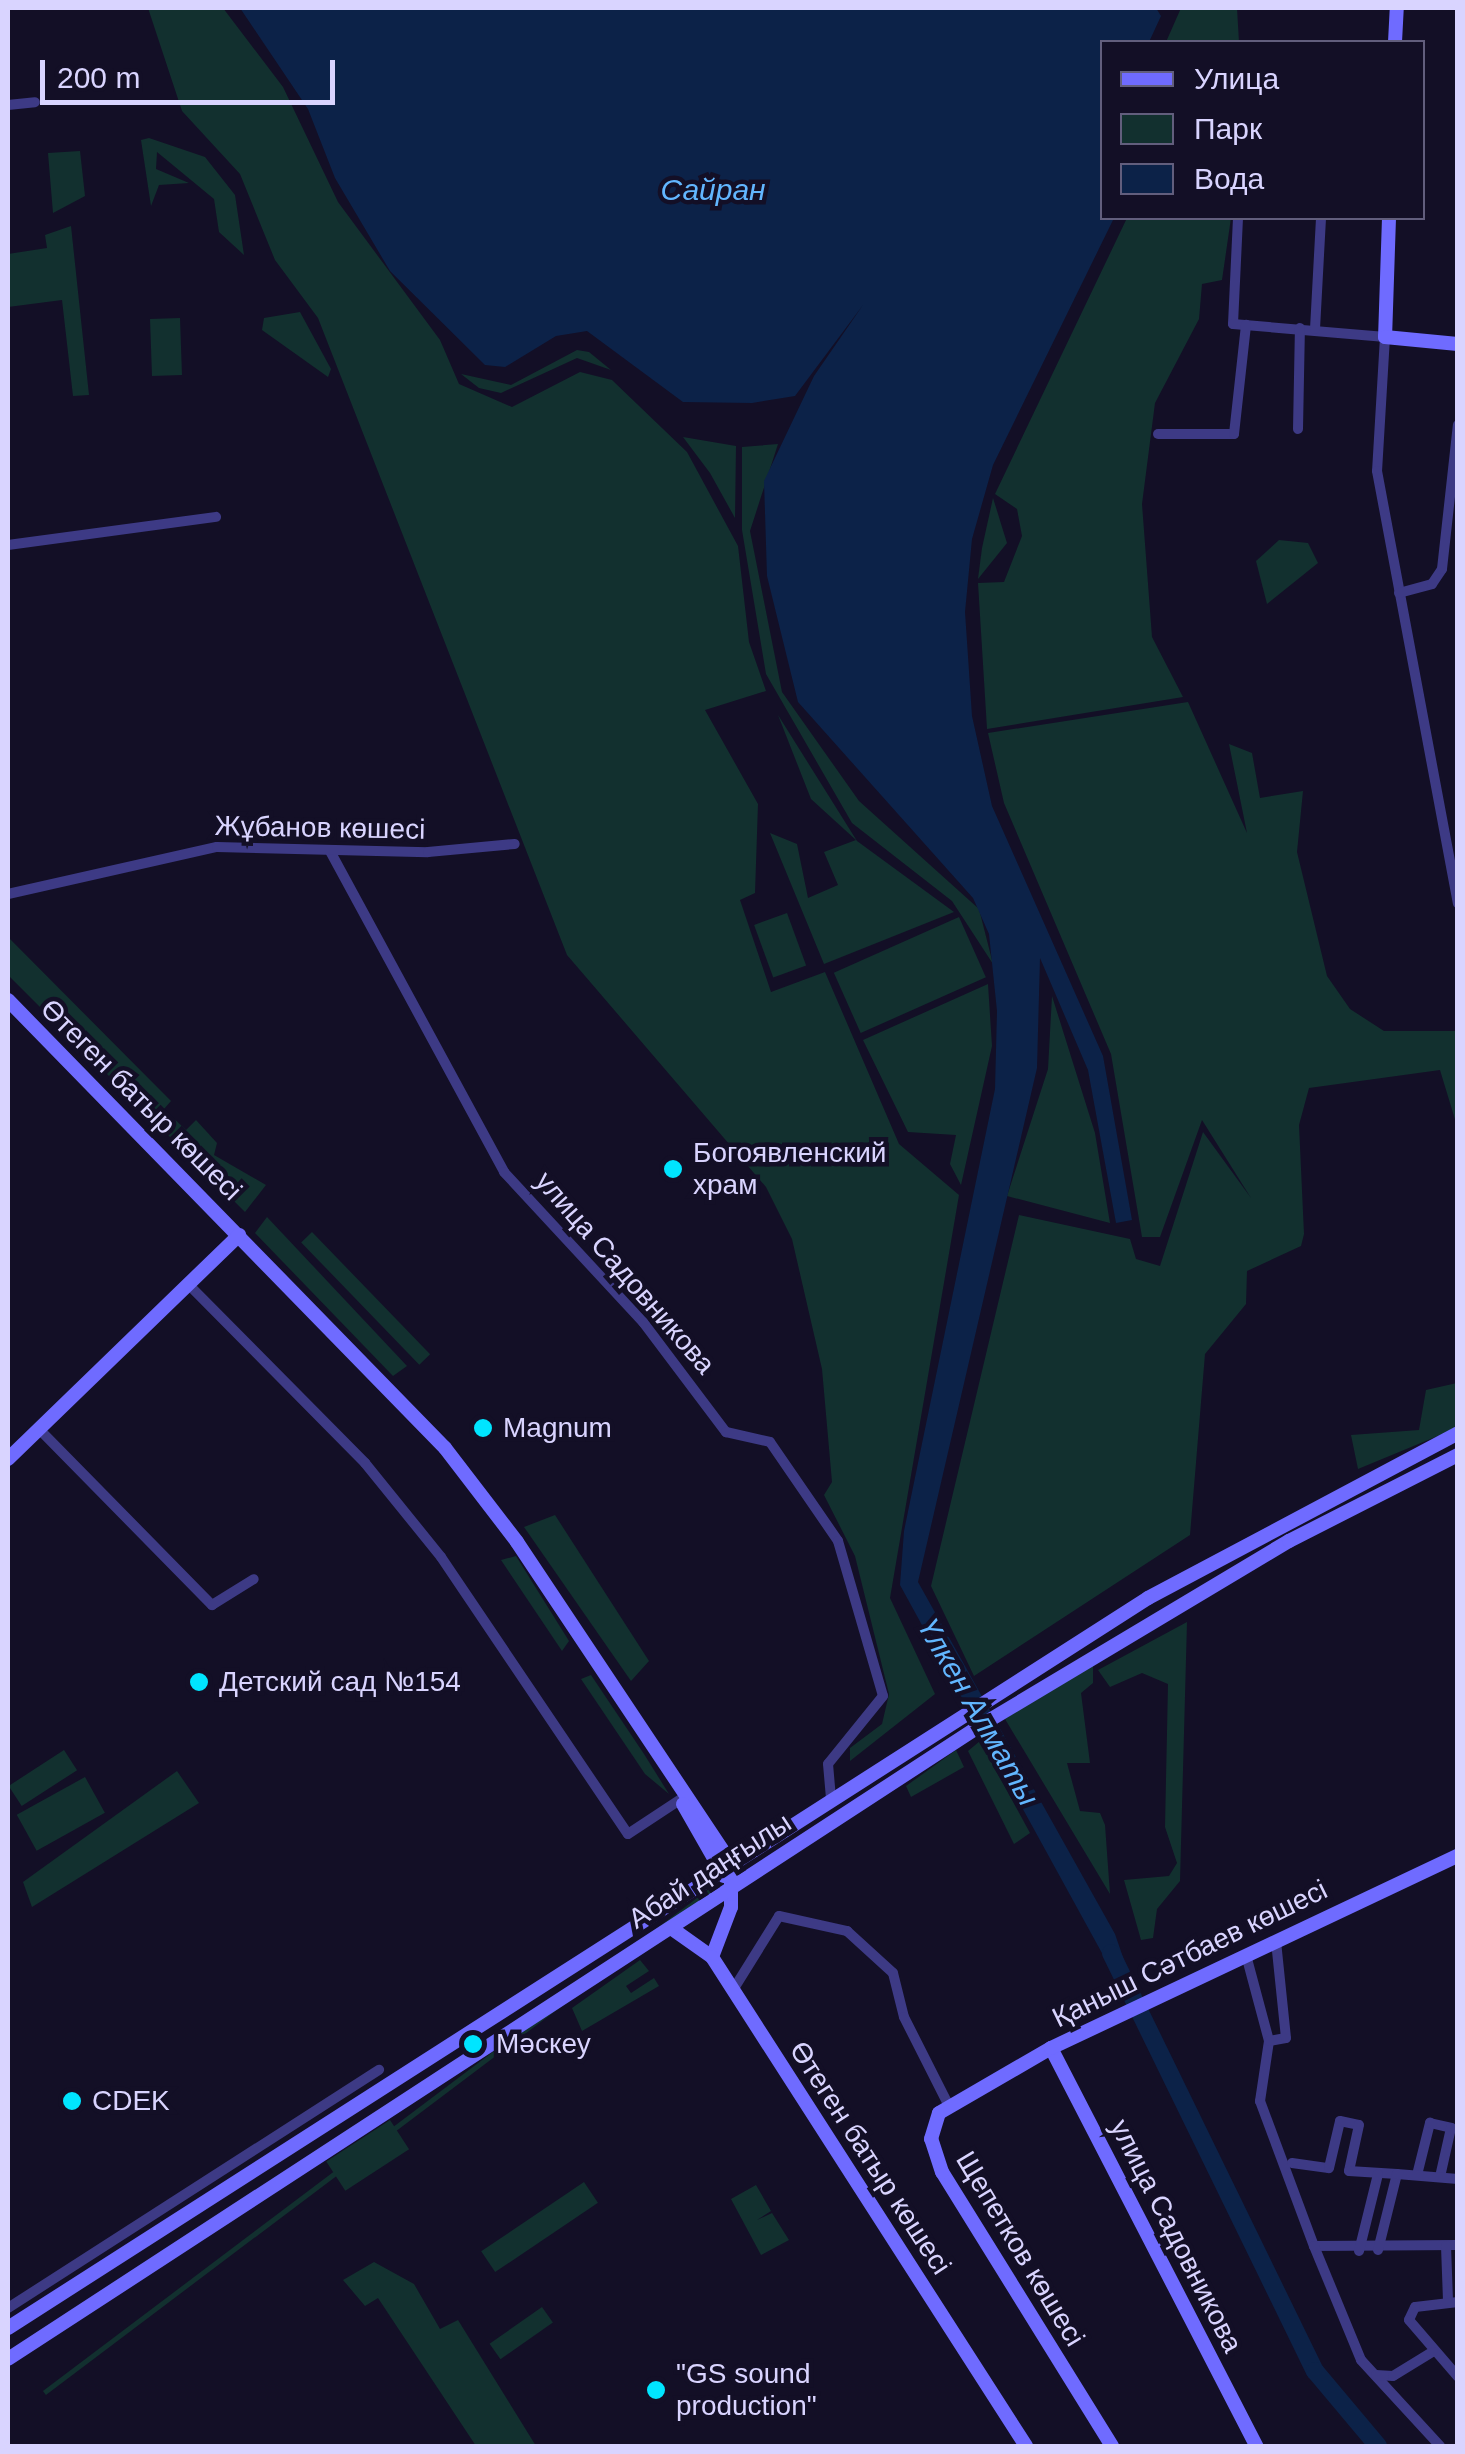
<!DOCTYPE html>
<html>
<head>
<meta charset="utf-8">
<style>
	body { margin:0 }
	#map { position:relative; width:1465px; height:2454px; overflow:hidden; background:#130f26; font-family:Arial,sans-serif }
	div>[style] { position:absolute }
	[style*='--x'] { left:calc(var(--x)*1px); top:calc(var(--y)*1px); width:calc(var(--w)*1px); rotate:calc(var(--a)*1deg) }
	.green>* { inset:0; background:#12302f; transform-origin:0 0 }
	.water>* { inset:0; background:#0c2248 }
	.river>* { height:18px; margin:-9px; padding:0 9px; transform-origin:9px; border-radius:9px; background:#0c2248 }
	.street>* { height:10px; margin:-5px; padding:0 5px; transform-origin:5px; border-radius:5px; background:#3d3a85 }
	.secondary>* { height:14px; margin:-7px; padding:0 7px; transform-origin:7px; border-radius:7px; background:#6f6bff }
	.dots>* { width:28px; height:28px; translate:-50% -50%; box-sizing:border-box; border:5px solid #130f26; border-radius:50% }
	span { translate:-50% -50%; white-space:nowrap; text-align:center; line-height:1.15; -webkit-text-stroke:9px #130f26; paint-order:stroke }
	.street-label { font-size:28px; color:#d9d4ff }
	.poi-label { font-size:28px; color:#d9d4ff }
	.left { translate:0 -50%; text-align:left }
	.water-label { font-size:30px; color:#62b6ff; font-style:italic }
	.frame { position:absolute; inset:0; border:10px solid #d9d4ff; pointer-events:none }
	.legend { position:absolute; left:1100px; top:40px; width:325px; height:180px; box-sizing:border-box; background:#130f26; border:2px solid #625e7d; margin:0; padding:12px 18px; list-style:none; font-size:30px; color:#d9d4ff }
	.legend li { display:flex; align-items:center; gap:20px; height:50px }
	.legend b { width:50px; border:2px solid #625e7d }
	.scale { position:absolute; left:40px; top:60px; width:295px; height:45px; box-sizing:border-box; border:5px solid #d9d4ff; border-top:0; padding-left:12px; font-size:30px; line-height:35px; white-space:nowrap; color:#d9d4ff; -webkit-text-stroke:8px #130f26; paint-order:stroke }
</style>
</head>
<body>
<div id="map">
	<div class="green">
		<div style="clip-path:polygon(148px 8px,223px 8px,283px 87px,338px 202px,440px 340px,459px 384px,512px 407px,580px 372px,612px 380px,687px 452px,738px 546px,749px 642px,766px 691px,705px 710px,758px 804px,755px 893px,740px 900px,771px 992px,825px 972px,899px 1144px,959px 1195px,890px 1598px,935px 1694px,850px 1761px,850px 1748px,882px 1724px,889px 1694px,855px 1556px,824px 1495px,832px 1482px,822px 1369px,792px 1239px,766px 1187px,567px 955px,318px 318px,275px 260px,240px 174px,182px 111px)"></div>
		<div style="clip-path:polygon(1181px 8px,1237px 8px,1239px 42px,1166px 42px)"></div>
		<div style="clip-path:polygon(149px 138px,205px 157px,235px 195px,244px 255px,219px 232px,214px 199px,157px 152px,156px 169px,189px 183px,159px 185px,151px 206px,141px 140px)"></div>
		<div style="clip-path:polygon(80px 151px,85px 196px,53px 213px,48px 153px)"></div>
		<div style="clip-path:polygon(1127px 218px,1231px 218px,1222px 280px,1202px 284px,1199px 319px,1155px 403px,1142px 504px,1152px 637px,1183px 697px,987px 729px,978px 583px,1004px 582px,1022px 536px,1017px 509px,995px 494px)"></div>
		<div style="clip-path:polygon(71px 226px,89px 395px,73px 396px,62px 300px,8px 307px,8px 254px,47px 248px,45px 235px)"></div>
		<div style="clip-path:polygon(300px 312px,331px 369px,328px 377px,262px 330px,264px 318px)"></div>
		<div style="left:180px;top:318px;width:57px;height:30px;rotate:88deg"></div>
		<div style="clip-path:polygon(577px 350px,589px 352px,611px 370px,577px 358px,501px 393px,479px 388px,461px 374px,511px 385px)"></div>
		<div style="clip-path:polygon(683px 437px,736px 446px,735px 518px,710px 473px)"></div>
		<div style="clip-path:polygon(778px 444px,750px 531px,782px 692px,859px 801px,979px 909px,993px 964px,952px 901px,852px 823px,766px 674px,742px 530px,742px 447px)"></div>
		<div style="clip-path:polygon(993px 498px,1007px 543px,978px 579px,982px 548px)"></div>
		<div style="clip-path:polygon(1279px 540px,1308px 543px,1318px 563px,1267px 604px,1256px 561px)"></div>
		<div style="clip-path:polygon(1188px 702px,1247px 833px,1229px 744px,1252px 753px,1260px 798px,1303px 791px,1297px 852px,1327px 976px,1350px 1009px,1384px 1031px,1457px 1031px,1457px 1126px,1440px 1070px,1309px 1088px,1299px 1125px,1304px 1234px,1301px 1246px,1247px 1271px,1246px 1304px,1205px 1354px,1190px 1535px,974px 1676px,931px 1586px,1019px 1215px,1130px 1239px,1136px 1259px,1160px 1266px,1203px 1132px,1251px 1198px,1202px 1120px,1160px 1237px,1142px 1237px,1111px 1054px,1004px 803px,988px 733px)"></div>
		<div style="clip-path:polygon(778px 715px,857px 841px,954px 912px,824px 964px,770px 833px,797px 844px,808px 898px,838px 885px,824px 852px,856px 840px,811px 799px)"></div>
		<div style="left:787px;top:913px;width:56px;height:35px;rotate:70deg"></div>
		<div style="left:959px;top:917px;width:66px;height:137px;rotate:66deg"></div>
		<div style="clip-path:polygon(8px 937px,171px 1101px,164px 1109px,186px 1130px,196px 1120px,217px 1143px,214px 1155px,266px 1185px,245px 1212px,8px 975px)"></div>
		<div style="clip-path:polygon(988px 984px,992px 1046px,961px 1185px,950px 1164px,956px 1135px,908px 1132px,863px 1040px)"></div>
		<div style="clip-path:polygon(1052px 996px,1095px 1133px,1110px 1223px,1007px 1196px,1048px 1069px)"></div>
		<div style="clip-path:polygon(267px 1217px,407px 1366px,393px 1376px,255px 1233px)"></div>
		<div style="left:312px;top:1232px;width:170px;height:15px;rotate:46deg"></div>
		<div style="clip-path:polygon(1457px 1383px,1457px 1428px,1358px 1469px,1351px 1435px,1419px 1430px,1426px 1390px)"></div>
		<div style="clip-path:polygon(555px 1515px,649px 1661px,631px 1681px,524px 1527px)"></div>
		<div style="clip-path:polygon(516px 1556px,569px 1641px,562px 1651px,501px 1560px)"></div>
		<div style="clip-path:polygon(1187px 1622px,1180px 1881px,1157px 1909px,1153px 1938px,1141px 1940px,1124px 1880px,1169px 1876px,1177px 1863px,1165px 1827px,1168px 1684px,1142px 1673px,1110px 1687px,1098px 1670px)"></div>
		<div style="clip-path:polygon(1093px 1663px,1093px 1683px,1081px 1693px,1090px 1763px,1067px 1763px,1080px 1811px,1100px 1813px,1105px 1825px,1110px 1894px,1005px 1719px)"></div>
		<div style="clip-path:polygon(591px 1675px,644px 1754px,669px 1794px,645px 1774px,581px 1679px)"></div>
		<div style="clip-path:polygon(980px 1741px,1030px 1833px,1014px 1844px,968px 1751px)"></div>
		<div style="left:64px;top:1750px;width:24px;height:66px;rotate:57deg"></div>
		<div style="clip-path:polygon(956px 1750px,964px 1767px,911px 1797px,906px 1786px)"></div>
		<div style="clip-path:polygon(177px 1771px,199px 1803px,32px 1907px,23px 1882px)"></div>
		<div style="left:85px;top:1777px;width:41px;height:78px;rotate:61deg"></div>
		<div style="left:709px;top:1889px;width:5px;height:834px;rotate:53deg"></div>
		<div style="clip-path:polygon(640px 1960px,649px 1971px,626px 1986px,631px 1993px,654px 1978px,659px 1986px,582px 2031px,572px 2008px)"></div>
		<div style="left:390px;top:2120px;width:35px;height:76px;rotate:57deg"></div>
		<div style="left:584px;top:2182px;width:25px;height:124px;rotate:56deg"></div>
		<div style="clip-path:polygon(756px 2185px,771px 2211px,757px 2220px,772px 2213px,789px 2240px,761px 2255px,731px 2199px)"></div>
		<div style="clip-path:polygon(374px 2262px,414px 2284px,440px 2329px,458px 2320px,536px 2446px,476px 2446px,378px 2298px,365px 2306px,343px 2280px)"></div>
		<div style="left:542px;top:2307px;width:19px;height:64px;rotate:55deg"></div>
	</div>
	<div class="water">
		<div style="clip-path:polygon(240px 8px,1156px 8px,1161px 16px,1149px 42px,1102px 42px,1102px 218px,1114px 218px,993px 465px,972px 539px,965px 612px,972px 716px,992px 806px,1103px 1056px,1132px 1220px,1116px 1223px,1088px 1070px,1040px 958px,1037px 1068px,918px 1582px,1115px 1934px,1127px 1969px,1114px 1975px,900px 1585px,904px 1531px,995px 1089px,997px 1011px,989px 934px,973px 898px,798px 702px,767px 576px,764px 481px,814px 376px,863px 305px,795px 396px,752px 403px,683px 402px,587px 331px,556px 336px,505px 367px,485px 365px,390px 271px,335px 178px,308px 109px)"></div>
	</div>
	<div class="river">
		<div style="--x:1111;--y:1953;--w:465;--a:64"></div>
		<div style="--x:1315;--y:2371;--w:98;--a:50"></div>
	</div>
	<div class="street">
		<div style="--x:8;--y:105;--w:27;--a:-6"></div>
		<div style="--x:1238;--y:218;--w:106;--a:92.7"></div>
		<div style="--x:1233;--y:324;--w:153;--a:4.9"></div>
		<div style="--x:1385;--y:337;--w:134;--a:93.4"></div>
		<div style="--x:1377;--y:471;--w:440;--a:79.4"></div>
		<div style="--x:1315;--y:329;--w:111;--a:-86.9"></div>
		<div style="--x:1298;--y:429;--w:101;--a:-88.9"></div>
		<div style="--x:1158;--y:434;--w:76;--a:0"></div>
		<div style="--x:1234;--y:434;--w:110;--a:-83.7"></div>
		<div style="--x:8;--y:545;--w:210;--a:-7.7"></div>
		<div style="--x:1399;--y:593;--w:34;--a:-15"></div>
		<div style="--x:1432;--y:584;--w:18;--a:-56"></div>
		<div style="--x:1442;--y:569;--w:145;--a:-83.7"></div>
		<div style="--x:330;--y:851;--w:365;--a:61.5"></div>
		<div style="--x:504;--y:1172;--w:205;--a:47.2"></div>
		<div style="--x:643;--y:1322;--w:138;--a:53"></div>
		<div style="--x:726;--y:1432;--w:45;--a:12.8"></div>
		<div style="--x:770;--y:1442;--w:120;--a:55.5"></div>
		<div style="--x:838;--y:1541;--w:161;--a:73.8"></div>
		<div style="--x:883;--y:1696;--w:87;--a:129"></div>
		<div style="--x:828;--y:1764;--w:35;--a:85"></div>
		<div style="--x:8;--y:894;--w:214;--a:-12.7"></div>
		<div style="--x:217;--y:847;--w:211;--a:1.4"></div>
		<div style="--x:428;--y:852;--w:87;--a:-5.3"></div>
		<div style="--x:188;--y:1284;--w:252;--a:45.3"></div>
		<div style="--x:365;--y:1463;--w:121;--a:51"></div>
		<div style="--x:441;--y:1557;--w:334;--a:56"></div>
		<div style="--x:628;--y:1834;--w:64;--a:-33.4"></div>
		<div style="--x:39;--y:1429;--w:247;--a:45.5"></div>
		<div style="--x:212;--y:1605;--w:49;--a:-31.8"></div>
		<div style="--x:1246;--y:1955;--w:89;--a:75"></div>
		<div style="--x:1269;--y:2041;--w:61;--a:98.5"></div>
		<div style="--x:1260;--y:2101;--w:155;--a:69.6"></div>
		<div style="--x:1314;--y:2246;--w:144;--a:-0.4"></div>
		<div style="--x:733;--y:1990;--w:87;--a:-58.1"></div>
		<div style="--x:779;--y:1916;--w:70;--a:12.4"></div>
		<div style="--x:847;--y:1931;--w:62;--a:42.4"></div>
		<div style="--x:893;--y:1973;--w:45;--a:76"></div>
		<div style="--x:904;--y:2017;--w:95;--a:63.2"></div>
		<div style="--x:1269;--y:2041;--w:17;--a:-10"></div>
		<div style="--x:1286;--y:2038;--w:98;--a:-95.9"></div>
		<div style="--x:1292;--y:2163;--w:37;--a:8"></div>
		<div style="--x:1329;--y:2168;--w:48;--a:-76.8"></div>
		<div style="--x:1340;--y:2121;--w:19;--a:12"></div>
		<div style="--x:1359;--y:2125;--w:47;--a:102.3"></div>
		<div style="--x:1349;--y:2171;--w:48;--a:3.6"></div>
		<div style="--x:1417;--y:2175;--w:54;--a:-76"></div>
		<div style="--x:1430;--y:2123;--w:22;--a:13"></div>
		<div style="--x:1451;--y:2128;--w:50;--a:102.7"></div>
		<div style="--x:1314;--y:2246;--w:123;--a:67.6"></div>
		<div style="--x:1361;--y:2360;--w:117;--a:47.4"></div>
		<div style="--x:1446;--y:2246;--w:55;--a:87.9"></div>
		<div style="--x:1378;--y:2250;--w:78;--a:-76"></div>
		<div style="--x:1397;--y:2174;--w:61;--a:4.7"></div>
		<div style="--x:1359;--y:2251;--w:79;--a:-76.1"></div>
		<div style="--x:1458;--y:2302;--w:43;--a:173.4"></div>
		<div style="--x:1415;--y:2307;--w:14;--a:115"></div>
		<div style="--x:1409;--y:2320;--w:75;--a:49.3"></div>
		<div style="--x:8;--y:2308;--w:441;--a:-32.7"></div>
		<div style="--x:1376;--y:2375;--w:17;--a:3"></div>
		<div style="--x:1393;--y:2376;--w:46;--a:-31.6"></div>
	</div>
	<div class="secondary">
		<div style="--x:1395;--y:42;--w:34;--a:-87"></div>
		<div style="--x:1389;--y:218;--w:119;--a:91.9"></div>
		<div style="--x:1385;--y:337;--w:73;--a:5.5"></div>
		<div style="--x:8;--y:1000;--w:626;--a:45.71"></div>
		<div style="--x:445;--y:1448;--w:118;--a:52.5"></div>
		<div style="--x:517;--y:1542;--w:386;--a:56.3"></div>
		<div style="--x:731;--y:1863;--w:44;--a:90"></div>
		<div style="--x:731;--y:1907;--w:53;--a:110.8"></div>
		<div style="--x:8;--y:1459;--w:322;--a:-44.1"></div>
		<div style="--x:683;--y:1804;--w:83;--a:60.3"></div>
		<div style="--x:671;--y:1928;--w:50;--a:35.3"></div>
		<div style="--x:712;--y:1957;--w:581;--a:57.29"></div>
		<div style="--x:1051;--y:2048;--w:448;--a:62.7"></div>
		<div style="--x:8;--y:2328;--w:1354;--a:-32.63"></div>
		<div style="--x:1148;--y:1598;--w:351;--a:-28"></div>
		<div style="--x:8;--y:2359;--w:1164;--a:-33.08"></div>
		<div style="--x:983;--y:1724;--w:357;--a:-30.9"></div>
		<div style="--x:1289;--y:1541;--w:190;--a:-27"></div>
		<div style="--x:1112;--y:2446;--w:322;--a:-121.8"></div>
		<div style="--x:942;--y:2172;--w:35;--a:-108"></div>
		<div style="--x:931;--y:2139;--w:27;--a:-73"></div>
		<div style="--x:939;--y:2113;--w:129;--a:-30.1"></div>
		<div style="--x:1051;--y:2048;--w:450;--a:-25.3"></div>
	</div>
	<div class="dots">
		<div style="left:673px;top:1169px;background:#00e5ff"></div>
		<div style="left:483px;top:1428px;background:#00e5ff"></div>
		<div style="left:199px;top:1682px;background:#00e5ff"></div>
		<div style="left:473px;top:2044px;background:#00e5ff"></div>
		<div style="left:72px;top:2101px;background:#00e5ff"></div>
		<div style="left:656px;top:2390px;background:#00e5ff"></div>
	</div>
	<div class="street-label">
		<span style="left:320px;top:828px;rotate:1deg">Жұбанов көшесі</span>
		<span style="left:141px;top:1100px;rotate:45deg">Өтеген батыр көшесі</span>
		<span style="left:625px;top:1273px;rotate:49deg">улица Садовникова</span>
		<span style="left:710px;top:1871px;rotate:-33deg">Абай даңғылы</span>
		<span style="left:1190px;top:1954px;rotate:-26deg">Қаныш Сәтбаев көшесі</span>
		<span style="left:870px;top:2158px;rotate:57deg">Өтеген батыр көшесі</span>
		<span style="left:1176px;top:2236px;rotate:63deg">улица Садовникова</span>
		<span style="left:1020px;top:2249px;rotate:59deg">Щепетков көшесі</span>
	</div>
	<div class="poi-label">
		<span class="left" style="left:693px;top:1169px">Богоявленский<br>храм</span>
		<span class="left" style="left:503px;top:1428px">Magnum</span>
		<span class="left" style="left:219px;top:1682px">Детский сад №154</span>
		<span class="left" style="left:496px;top:2044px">Мәскеу</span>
		<span class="left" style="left:92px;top:2101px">CDEK</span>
		<span class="left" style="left:676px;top:2390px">"GS sound<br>production"</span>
	</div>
	<div class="water-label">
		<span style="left:713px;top:190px">Сайран</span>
		<span style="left:978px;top:1712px;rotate:60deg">Үлкен Алматы</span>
	</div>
	<div class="frame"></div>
	<ul class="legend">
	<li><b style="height:12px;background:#6f6bff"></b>Улица</li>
	<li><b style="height:28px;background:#12302f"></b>Парк</li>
	<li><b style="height:28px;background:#0c2248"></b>Вода</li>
	</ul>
	<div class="scale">200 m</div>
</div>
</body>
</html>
